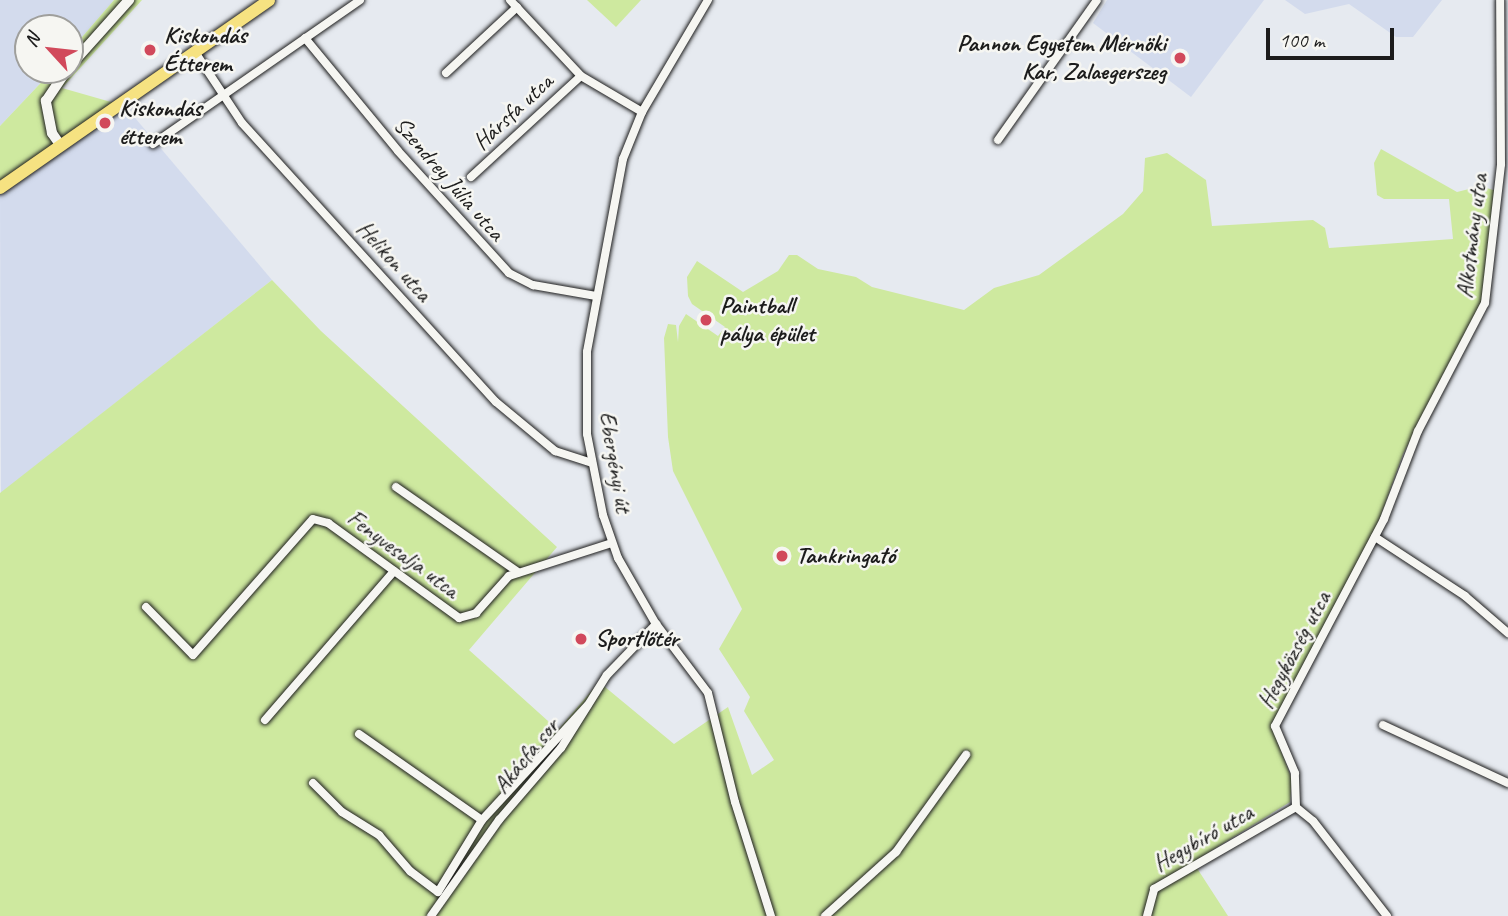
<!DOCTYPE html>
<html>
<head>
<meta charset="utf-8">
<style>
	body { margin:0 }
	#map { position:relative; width:1508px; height:916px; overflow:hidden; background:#e6eaf0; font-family:Caveat,sans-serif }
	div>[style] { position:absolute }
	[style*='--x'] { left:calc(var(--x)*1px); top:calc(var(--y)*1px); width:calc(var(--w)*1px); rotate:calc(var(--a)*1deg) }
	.built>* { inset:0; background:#d3dbed }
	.green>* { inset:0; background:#cee99f }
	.roads { filter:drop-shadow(0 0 2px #1c1c1c) drop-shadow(0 0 2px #1c1c1c) }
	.minor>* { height:8px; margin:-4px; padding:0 4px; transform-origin:4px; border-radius:4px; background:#f6f6f2 }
	.tertiary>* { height:10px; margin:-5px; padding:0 5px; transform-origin:5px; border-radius:5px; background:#f6f6f2 }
	.primary>* { height:12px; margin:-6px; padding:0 6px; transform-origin:6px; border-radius:6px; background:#f6e281 }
	.dots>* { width:19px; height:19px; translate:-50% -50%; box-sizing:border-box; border:4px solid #f6f6f2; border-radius:50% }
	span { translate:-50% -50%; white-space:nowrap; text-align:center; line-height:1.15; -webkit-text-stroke:5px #f6f6f2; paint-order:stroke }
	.poi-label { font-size:24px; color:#1c1c1c; font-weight:700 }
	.left { translate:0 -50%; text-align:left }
	.right { translate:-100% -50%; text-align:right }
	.street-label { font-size:24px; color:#1c1c1c }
	.north { position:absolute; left:14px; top:14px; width:70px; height:70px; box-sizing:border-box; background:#f6f6f2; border:2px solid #9f9f9c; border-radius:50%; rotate:297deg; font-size:19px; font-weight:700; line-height:28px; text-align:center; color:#1c1c1c }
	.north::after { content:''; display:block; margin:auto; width:24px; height:32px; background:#d1495b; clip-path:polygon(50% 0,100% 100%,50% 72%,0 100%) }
	.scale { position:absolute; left:1266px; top:28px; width:128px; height:32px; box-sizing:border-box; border:4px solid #1c1c1c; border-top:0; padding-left:9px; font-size:21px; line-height:24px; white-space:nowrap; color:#1c1c1c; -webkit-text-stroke:5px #f6f6f2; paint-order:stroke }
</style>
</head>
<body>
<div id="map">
	<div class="built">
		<div style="clip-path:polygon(0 0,114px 0,70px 51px,70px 28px,28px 28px,28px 70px,53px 70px,0 126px)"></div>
		<div style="clip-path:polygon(1107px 0,1264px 0,1191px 97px,1093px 23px)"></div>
		<div style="clip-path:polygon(1285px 0,1442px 0,1413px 37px,1396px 37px,1349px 4px,1305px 14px)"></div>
		<div style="clip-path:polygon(125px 106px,272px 280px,1px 493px,0 194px)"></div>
	</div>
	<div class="green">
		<div style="clip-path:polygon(114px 0,142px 0,62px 88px,125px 106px,0 194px,0 126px,53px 70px,70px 70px,70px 51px)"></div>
		<div style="clip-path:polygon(587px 0,641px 0,616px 27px)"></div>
		<div style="clip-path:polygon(1381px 149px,1457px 192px,1481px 186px,1496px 191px,1481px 308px,1403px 454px,1377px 526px,1272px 726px,1292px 780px,1290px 802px,1193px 862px,1228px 916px,0 916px,0 493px,272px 280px,321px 331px,557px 547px,469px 650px,558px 730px,599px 682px,674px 744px,728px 707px,752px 775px,774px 760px,744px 711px,750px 697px,719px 649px,742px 609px,673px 471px,668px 437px,664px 338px,668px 324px,676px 325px,678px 342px,679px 326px,686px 314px,718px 336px,725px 327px,692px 304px,688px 296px,687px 277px,697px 261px,743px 292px,778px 271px,789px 255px,797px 255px,818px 269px,856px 277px,872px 287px,964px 310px,994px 288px,1039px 275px,1123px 214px,1143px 191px,1145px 158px,1167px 153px,1206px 180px,1212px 226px,1313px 220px,1325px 228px,1329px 248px,1453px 239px,1449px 199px,1384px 199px,1377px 195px,1374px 163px)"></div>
	</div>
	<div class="roads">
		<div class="minor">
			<div style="--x:510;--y:0;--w:104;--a:46.9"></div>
			<div style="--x:581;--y:76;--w:71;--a:30.5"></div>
			<div style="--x:708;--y:0;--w:130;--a:120.5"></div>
			<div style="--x:642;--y:112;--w:51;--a:112"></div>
			<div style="--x:623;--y:159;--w:196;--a:100.6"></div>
			<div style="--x:587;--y:352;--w:82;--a:90"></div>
			<div style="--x:587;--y:434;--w:83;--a:78.8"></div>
			<div style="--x:603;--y:515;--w:46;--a:70.8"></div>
			<div style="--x:618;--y:558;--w:76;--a:60.1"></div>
			<div style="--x:656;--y:624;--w:86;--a:53"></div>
			<div style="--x:708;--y:693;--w:112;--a:76.1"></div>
			<div style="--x:735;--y:802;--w:120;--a:72.5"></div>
			<div style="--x:305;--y:38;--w:146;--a:50.5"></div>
			<div style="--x:398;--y:151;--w:165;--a:47.7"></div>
			<div style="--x:509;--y:273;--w:27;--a:27"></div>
			<div style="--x:533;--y:285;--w:64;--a:9.9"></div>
			<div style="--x:195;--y:52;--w:85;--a:56.5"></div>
			<div style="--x:242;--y:123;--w:377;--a:47.7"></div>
			<div style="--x:496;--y:402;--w:77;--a:39.7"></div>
			<div style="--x:555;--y:451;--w:39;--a:18"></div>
			<div style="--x:446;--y:73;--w:97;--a:-42.9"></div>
			<div style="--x:998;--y:140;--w:171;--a:-54.7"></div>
			<div style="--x:153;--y:144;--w:252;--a:-34.8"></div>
			<div style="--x:471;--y:177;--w:149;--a:-42.6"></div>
			<div style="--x:396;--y:487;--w:149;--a:34.9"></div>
			<div style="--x:1375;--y:537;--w:108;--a:33.2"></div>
			<div style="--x:1465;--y:596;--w:57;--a:40.7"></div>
			<div style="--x:146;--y:607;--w:67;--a:45.6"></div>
			<div style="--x:193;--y:655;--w:181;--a:-48.6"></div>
			<div style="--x:313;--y:519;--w:16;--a:15"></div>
			<div style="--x:328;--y:523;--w:162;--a:35.9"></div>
			<div style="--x:459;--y:618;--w:18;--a:-16"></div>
			<div style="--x:476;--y:613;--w:50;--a:-48.3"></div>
			<div style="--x:509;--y:576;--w:108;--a:-17.8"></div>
			<div style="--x:265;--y:720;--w:197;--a:-49.1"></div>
			<div style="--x:1383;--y:725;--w:138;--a:24.9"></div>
			<div style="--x:359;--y:734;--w:150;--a:35"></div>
			<div style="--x:313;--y:783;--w:41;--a:45"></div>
			<div style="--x:342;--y:812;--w:44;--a:31.9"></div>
			<div style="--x:379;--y:835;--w:48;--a:49.3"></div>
			<div style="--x:410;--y:871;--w:35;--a:37"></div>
			<div style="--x:438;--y:892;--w:84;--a:-58.6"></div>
			<div style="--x:482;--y:820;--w:155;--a:-47.4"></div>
			<div style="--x:431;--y:916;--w:118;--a:-54.7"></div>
			<div style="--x:499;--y:820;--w:95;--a:-49.3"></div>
			<div style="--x:561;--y:748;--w:86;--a:-57.8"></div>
			<div style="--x:607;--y:675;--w:71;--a:-46.1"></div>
			<div style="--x:825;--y:916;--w:96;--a:-42"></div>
			<div style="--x:896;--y:852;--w:120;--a:-54.2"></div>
			<div style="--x:1147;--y:916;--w:28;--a:-75"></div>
			<div style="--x:1154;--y:889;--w:164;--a:-30"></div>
			<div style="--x:1387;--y:916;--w:120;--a:-127.9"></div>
			<div style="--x:1313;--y:821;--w:22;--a:-141"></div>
			<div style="--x:1296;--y:807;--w:34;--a:-92"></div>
			<div style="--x:1295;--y:773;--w:51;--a:-113.1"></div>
			<div style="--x:1275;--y:726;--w:234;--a:-62.2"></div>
			<div style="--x:1384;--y:519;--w:94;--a:-68.9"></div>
			<div style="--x:1418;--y:431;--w:144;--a:-62.4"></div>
			<div style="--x:1485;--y:303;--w:140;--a:-83.4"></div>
			<div style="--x:1501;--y:164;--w:164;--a:-90.3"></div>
		</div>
		<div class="tertiary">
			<div style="--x:70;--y:66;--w:89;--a:-48.2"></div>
			<div style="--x:61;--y:146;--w:16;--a:-125"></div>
			<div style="--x:52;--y:133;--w:33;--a:-101"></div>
			<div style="--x:46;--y:101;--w:37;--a:-56"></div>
		</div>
		<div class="primary">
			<div style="--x:0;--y:188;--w:328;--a:-34.9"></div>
		</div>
	</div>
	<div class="dots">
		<div style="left:150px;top:50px;background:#d1495b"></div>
		<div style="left:1180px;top:58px;background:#d1495b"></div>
		<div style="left:105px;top:123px;background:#d1495b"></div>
		<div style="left:706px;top:320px;background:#d1495b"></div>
		<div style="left:782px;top:556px;background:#d1495b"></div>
		<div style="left:581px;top:639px;background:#d1495b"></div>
	</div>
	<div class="poi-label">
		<span class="left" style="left:164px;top:50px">Kiskondás<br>Étterem</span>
		<span class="right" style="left:1166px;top:58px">Pannon Egyetem Mérnöki<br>Kar, Zalaegerszeg</span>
		<span class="left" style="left:119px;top:123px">Kiskondás<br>étterem</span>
		<span class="left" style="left:720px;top:320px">Paintball<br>pálya épület</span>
		<span class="left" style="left:796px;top:556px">Tankringató</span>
		<span class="left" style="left:595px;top:639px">Sportlőtér</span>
	</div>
	<div class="street-label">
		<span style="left:513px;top:112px;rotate:-43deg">Hársfa utca</span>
		<span style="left:449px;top:179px;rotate:49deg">Szendrey Júlia utca</span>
		<span style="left:1472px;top:236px;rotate:-83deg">Alkotmány utca</span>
		<span style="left:394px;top:261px;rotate:48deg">Helikon utca</span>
		<span style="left:615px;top:462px;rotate:80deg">Ebergényi út</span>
		<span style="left:403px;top:554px;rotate:36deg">Fenyvesalja utca</span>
		<span style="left:1294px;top:650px;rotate:-62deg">Hegyközség utca</span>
		<span style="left:526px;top:756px;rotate:-51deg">Akácfa sor</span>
		<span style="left:1203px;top:838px;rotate:-30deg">Hegybíró utca</span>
	</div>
	<div class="north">N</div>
	<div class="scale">100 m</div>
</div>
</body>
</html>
